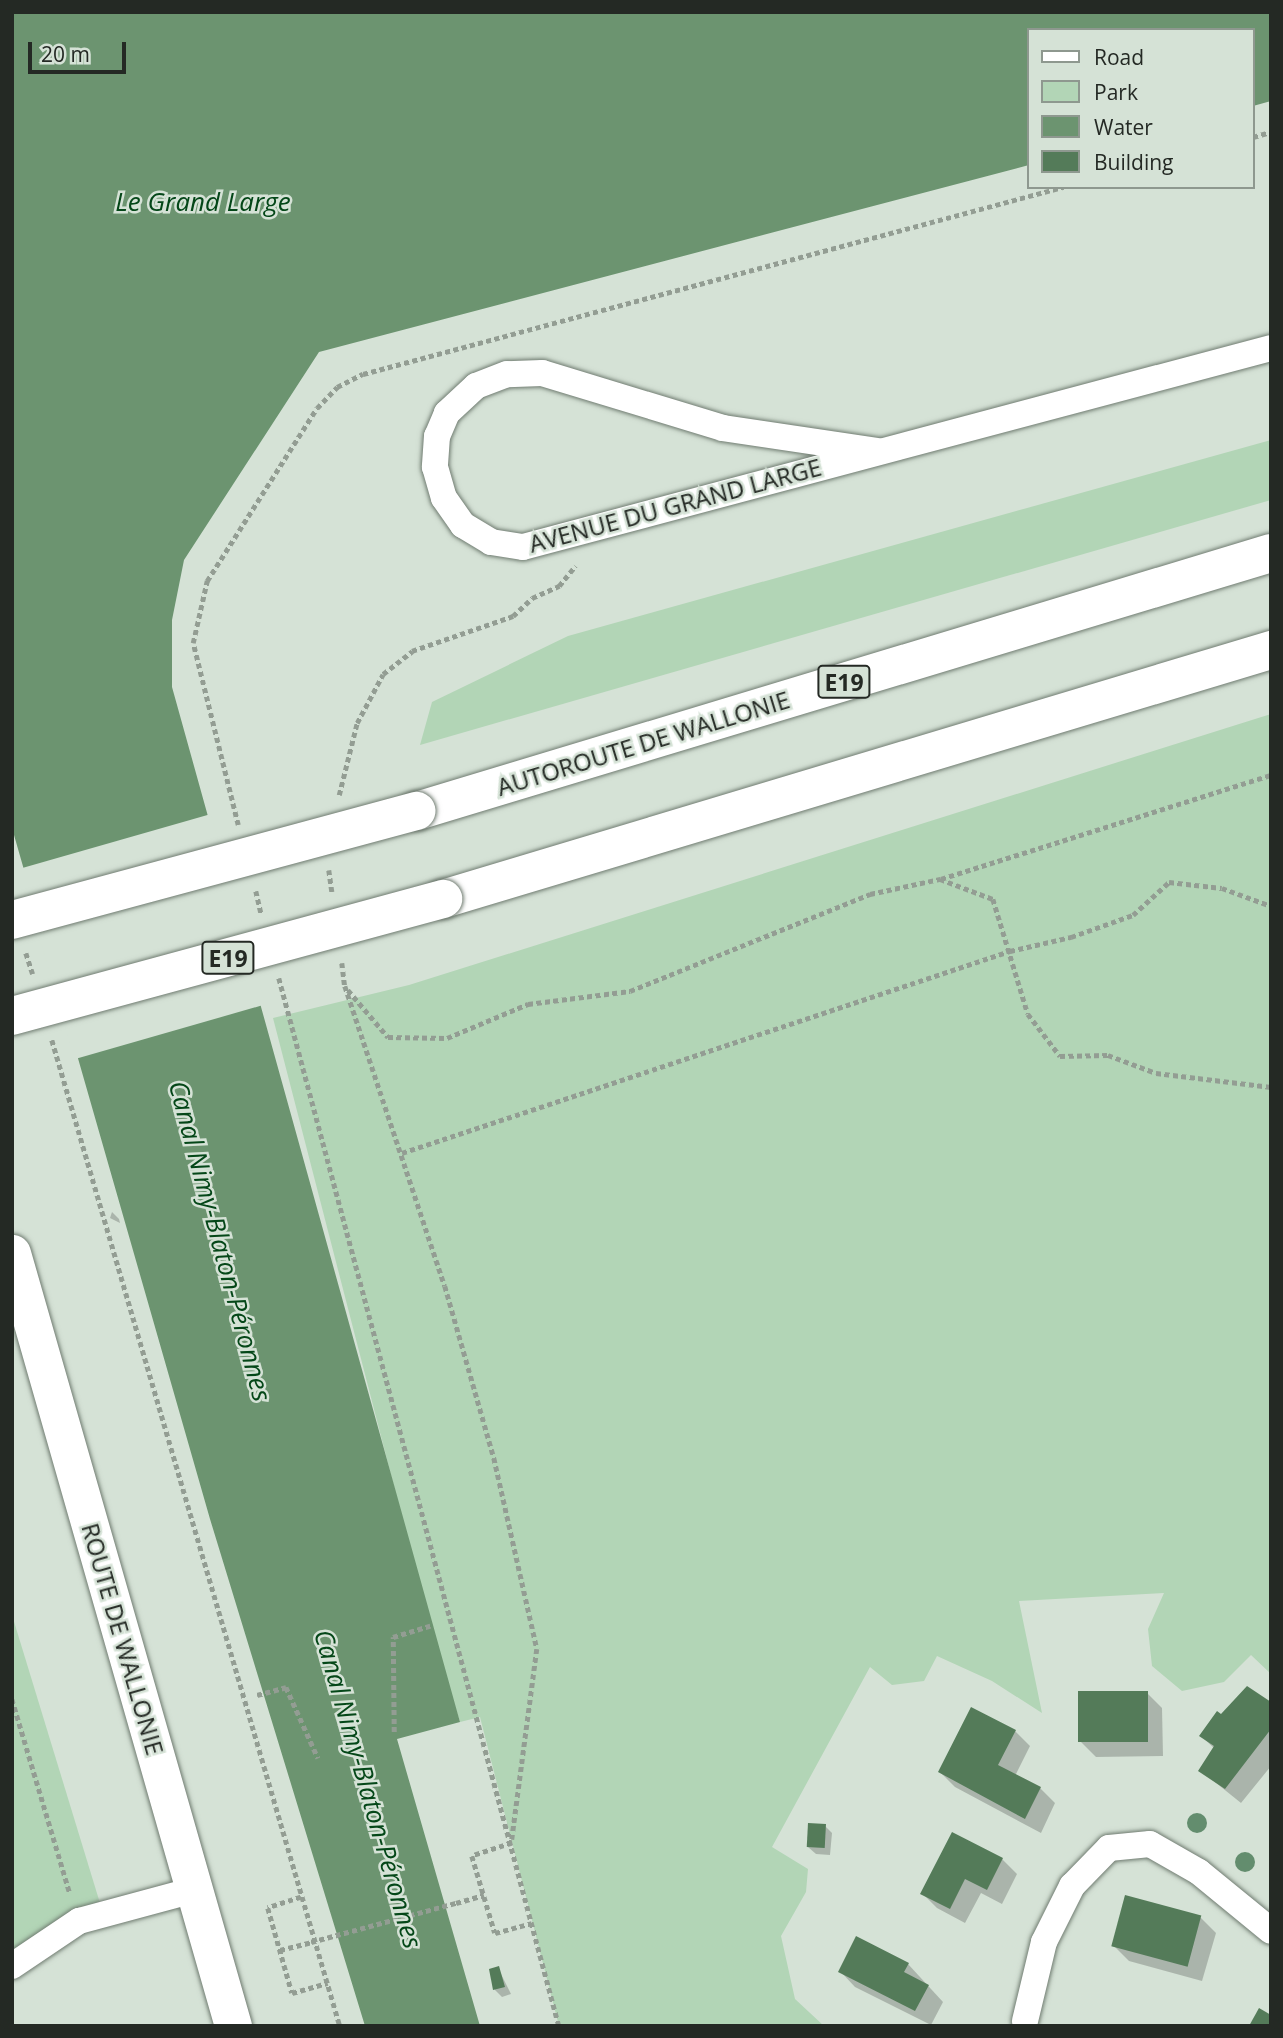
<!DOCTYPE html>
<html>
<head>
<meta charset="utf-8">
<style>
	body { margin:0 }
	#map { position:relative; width:1283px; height:2038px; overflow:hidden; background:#d5e2d6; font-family:"Open Sans",sans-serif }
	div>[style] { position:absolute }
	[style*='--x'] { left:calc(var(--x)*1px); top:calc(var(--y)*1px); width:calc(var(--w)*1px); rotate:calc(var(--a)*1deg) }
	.green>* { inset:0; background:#b2d5b6 }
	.water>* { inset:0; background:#6c9470 }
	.pier>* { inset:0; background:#d5e2d6; transform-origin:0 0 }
	.shadow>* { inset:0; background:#0003 }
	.building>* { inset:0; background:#547b59; transform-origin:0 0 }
	.path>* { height:4.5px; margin-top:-2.25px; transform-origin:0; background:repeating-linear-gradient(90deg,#939d93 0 5px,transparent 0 8.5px) }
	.roads { filter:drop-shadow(0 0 2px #707c71) drop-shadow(0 0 2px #707c71) }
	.street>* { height:26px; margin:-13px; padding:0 13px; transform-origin:13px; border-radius:13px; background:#fff }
	.secondary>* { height:37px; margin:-18.5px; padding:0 18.5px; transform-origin:18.5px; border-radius:18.5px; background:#fff }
	.highway>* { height:38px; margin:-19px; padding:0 19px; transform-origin:19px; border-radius:19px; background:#fff }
	.path-bridge>* { height:4.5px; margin-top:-2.25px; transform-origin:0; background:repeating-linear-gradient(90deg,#939d93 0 5px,transparent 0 8.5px) }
	.bridges { filter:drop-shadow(0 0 2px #707c71) drop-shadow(0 0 2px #707c71) }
	.highway-bridge>* { height:38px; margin:-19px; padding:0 19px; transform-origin:19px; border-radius:19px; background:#fff }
	.trees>* { width:20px; height:20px; margin:-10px; border-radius:50%; background:#638d6e }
	span { translate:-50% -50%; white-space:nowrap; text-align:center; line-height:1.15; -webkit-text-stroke:5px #d5e2d6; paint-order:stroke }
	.shield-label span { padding:2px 5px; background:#d5e2d6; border:2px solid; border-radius:5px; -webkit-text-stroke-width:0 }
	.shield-label { font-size:23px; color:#242924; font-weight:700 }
	.street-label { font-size:24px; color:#242924 }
	.water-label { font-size:26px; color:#044718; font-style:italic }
	.frame { position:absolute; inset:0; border:14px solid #242924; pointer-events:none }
	.legend { position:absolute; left:1027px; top:28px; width:228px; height:161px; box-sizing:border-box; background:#d5e2d6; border:2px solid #8e988f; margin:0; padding:9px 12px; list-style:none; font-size:21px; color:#242924 }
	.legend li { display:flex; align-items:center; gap:14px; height:35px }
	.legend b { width:35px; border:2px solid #8e988f }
	.scale { position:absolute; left:28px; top:42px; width:98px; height:32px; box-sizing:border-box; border:4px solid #242924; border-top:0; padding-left:9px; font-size:21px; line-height:24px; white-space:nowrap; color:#242924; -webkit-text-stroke:5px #d5e2d6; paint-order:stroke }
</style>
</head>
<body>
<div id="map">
	<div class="green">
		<div style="clip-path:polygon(1271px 440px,1271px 500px,420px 745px,432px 702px,568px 636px)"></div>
		<div style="clip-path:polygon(1271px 714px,1271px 1674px,1251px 1655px,1224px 1682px,1182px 1691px,1152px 1666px,1148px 1629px,1164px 1593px,1019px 1601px,1042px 1713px,992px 1681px,937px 1656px,924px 1681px,892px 1685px,870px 1667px,772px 1847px,808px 1869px,806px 1892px,781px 1936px,795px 1999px,824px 2026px,559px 2026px,480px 1717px,460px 1722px,430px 1626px,273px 1018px,409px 985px)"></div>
		<div style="clip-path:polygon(12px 1615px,103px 1913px,12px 1966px)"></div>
	</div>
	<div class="water">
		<div style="clip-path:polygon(12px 12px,1271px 12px,1271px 101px,1253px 106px,1253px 30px,1029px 30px,1029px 165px,319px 352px,184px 560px,172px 620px,172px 687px,460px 1722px,397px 1739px,480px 2026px,365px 2026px,210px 1519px,12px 828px)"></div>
	</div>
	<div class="pier">
		<div style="left:211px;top:814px;width:198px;height:199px;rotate:74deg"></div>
	</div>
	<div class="shadow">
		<div style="clip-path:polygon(112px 1212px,119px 1219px,120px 1223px,110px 1218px)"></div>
		<div style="clip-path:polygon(1147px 1693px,1162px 1708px,1163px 1756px,1096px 1757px,1081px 1742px)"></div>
		<div style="clip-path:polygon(1271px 1704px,1271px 1766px,1241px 1803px,1200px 1770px,1215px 1749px,1201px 1736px,1221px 1716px)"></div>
		<div style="clip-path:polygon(972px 1709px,1015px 1731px,1030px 1746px,1015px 1776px,1040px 1788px,1055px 1803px,1041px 1833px,955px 1787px,940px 1772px)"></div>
		<div style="clip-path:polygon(825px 1826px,832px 1833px,830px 1855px,816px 1854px,808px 1847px)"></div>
		<div style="clip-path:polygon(1002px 1859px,1017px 1874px,1002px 1904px,981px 1893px,965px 1923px,937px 1908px,922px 1893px)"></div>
		<div style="clip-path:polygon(1127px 1898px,1201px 1918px,1216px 1933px,1202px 1981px,1129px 1961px,1114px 1946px)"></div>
		<div style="clip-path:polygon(908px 1964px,943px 2002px,931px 2025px,855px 1987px,840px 1971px)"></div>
		<div style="clip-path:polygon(498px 1968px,511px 1994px,502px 1997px,495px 1990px,491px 1970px)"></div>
	</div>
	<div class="building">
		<div style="clip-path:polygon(1247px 1686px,1271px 1702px,1271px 1729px,1225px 1789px,1198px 1771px,1214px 1746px,1199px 1736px,1217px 1711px,1221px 1714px)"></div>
		<div style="left:1148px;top:1691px;width:51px;height:70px;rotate:90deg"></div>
		<div style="clip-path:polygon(971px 1707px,1016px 1730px,998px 1765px,1041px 1787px,1025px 1819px,938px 1772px)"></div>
		<div style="left:808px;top:1823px;width:18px;height:24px;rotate:3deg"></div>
		<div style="clip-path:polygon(952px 1832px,1003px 1858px,987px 1890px,965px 1879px,950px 1909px,920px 1894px)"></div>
		<div style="left:1125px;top:1895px;width:79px;height:53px;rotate:15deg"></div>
		<div style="clip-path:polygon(856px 1936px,909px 1963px,904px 1972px,929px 1985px,915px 2011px,838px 1972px)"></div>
		<div style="clip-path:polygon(499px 1966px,505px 1987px,493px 1990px,489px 1969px)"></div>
		<div style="clip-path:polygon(1259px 2008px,1271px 2015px,1271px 2026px,1249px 2026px)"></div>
	</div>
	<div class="path">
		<div style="--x:1253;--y:137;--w:19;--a:-16"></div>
		<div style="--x:339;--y:795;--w:74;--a:-76"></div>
		<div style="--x:357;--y:723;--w:55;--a:-62"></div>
		<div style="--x:383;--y:674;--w:37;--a:-38"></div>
		<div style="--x:412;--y:651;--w:107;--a:-19.1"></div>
		<div style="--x:513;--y:616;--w:26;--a:-43"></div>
		<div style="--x:532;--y:598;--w:30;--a:-24"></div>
		<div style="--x:559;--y:586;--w:26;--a:-51"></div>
		<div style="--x:238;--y:825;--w:187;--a:-103.9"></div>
		<div style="--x:193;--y:643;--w:64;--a:-77.3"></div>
		<div style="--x:207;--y:581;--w:205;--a:-57.6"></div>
		<div style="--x:317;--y:408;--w:29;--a:-46"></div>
		<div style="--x:337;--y:387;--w:29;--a:-27"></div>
		<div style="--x:363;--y:374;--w:725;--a:-14.96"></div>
		<div style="--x:329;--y:870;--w:22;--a:82"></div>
		<div style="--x:941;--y:879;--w:346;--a:-17.5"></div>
		<div style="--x:256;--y:891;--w:23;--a:77"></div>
		<div style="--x:26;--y:953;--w:22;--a:72"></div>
		<div style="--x:342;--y:963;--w:23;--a:83"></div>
		<div style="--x:345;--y:986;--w:316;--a:71.6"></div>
		<div style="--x:445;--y:1286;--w:179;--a:74.1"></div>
		<div style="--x:494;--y:1458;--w:196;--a:77.3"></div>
		<div style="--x:537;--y:1649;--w:192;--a:97.5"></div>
		<div style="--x:279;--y:978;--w:1085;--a:75.04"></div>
		<div style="--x:348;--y:990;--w:62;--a:49.6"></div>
		<div style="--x:388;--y:1037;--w:59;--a:1"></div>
		<div style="--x:447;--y:1038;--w:88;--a:-22.8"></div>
		<div style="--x:528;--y:1004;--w:103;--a:-7.3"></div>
		<div style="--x:630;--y:991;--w:259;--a:-22"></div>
		<div style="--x:870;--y:894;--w:72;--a:-12.1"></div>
		<div style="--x:940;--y:879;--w:57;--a:20.7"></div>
		<div style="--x:993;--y:899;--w:120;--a:73.1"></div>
		<div style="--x:1028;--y:1014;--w:53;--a:52.7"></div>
		<div style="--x:1060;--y:1056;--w:48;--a:-1.2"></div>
		<div style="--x:1108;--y:1055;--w:51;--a:20.6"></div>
		<div style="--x:1156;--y:1073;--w:116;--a:6.9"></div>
		<div style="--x:52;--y:1040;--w:1027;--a:73.72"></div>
		<div style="--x:402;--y:1153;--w:641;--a:-18.38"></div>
		<div style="--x:1010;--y:951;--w:63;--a:-12.9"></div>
		<div style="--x:1071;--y:937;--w:66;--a:-19.5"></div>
		<div style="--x:1133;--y:915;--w:49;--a:-42.5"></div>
		<div style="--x:1169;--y:882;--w:53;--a:6.5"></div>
		<div style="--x:1222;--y:888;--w:52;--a:20.2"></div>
		<div style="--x:257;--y:1695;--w:30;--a:-15"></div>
		<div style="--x:286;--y:1687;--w:78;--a:65.7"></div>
		<div style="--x:12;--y:1699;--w:202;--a:73.4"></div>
		<div style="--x:394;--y:1732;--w:95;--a:-90.6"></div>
		<div style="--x:393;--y:1637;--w:39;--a:-17"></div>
		<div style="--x:512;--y:1843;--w:42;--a:162"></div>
		<div style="--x:472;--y:1856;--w:80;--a:73.4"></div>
		<div style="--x:495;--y:1933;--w:38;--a:-15"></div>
		<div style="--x:301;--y:1897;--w:35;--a:162"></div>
		<div style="--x:268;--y:1908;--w:88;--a:74.2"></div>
		<div style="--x:292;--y:1993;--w:37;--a:-16"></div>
		<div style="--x:456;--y:1903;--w:29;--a:-16"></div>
		<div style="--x:280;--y:1950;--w:32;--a:-14"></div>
	</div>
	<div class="roads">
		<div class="street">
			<div style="--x:877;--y:451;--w:156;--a:-171.5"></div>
			<div style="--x:723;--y:428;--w:189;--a:-163.1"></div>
			<div style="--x:542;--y:373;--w:35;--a:178"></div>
			<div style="--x:507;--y:374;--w:33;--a:159"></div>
			<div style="--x:476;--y:386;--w:40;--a:137"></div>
			<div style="--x:447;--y:413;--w:25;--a:113"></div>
			<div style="--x:437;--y:436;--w:31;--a:94"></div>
			<div style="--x:435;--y:467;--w:32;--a:74"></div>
			<div style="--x:444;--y:498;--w:33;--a:55"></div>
			<div style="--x:463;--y:525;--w:33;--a:31"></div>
			<div style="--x:491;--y:542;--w:32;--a:9"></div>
			<div style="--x:523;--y:547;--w:774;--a:-14.9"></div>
			<div style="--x:12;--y:1966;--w:81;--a:-33.9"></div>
			<div style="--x:79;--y:1921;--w:119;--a:-15.1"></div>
			<div style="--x:1025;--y:2021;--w:81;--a:-76.5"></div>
			<div style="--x:1044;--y:1942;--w:63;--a:-63.4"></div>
			<div style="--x:1072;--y:1886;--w:53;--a:-45.8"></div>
			<div style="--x:1109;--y:1848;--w:41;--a:-5.6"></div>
			<div style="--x:1150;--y:1844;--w:56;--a:29.7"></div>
			<div style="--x:1199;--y:1872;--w:93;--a:39.3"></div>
		</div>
		<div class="secondary">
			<div style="--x:12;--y:1253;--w:804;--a:74.04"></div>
		</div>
		<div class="highway">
			<div style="--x:417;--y:811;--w:892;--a:-16.81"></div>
			<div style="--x:443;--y:899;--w:865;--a:-16.74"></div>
		</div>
	</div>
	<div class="path-bridge">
		<div style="--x:311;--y:1942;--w:150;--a:-15.1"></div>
	</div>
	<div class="bridges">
		<div class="highway-bridge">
			<div style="--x:12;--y:920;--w:419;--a:-15.1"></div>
			<div style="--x:12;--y:1016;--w:447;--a:-15.2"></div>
		</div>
	</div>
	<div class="trees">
		<div style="left:1197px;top:1823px"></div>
		<div style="left:1245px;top:1862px"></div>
	</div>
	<div class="shield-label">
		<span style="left:844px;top:682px">E19</span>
		<span style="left:228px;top:958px">E19</span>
	</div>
	<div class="street-label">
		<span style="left:675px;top:505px;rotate:-15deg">AVENUE DU GRAND LARGE</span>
		<span style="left:643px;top:743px;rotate:-17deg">AUTOROUTE DE WALLONIE</span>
		<span style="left:123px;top:1639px;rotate:74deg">ROUTE DE WALLONIE</span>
	</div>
	<div class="water-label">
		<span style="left:203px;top:202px">Le Grand Large</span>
		<span style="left:220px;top:1241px;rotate:75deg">Canal Nimy-Blaton-Péronnes</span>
		<span style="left:368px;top:1789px;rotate:74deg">Canal Nimy-Blaton-Péronnes</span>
	</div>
	<div class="frame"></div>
	<ul class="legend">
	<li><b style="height:9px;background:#fff"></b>Road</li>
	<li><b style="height:19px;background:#b2d5b6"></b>Park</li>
	<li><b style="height:19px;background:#6c9470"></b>Water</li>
	<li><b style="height:19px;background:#547b59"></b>Building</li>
	</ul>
	<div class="scale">20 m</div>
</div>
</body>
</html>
